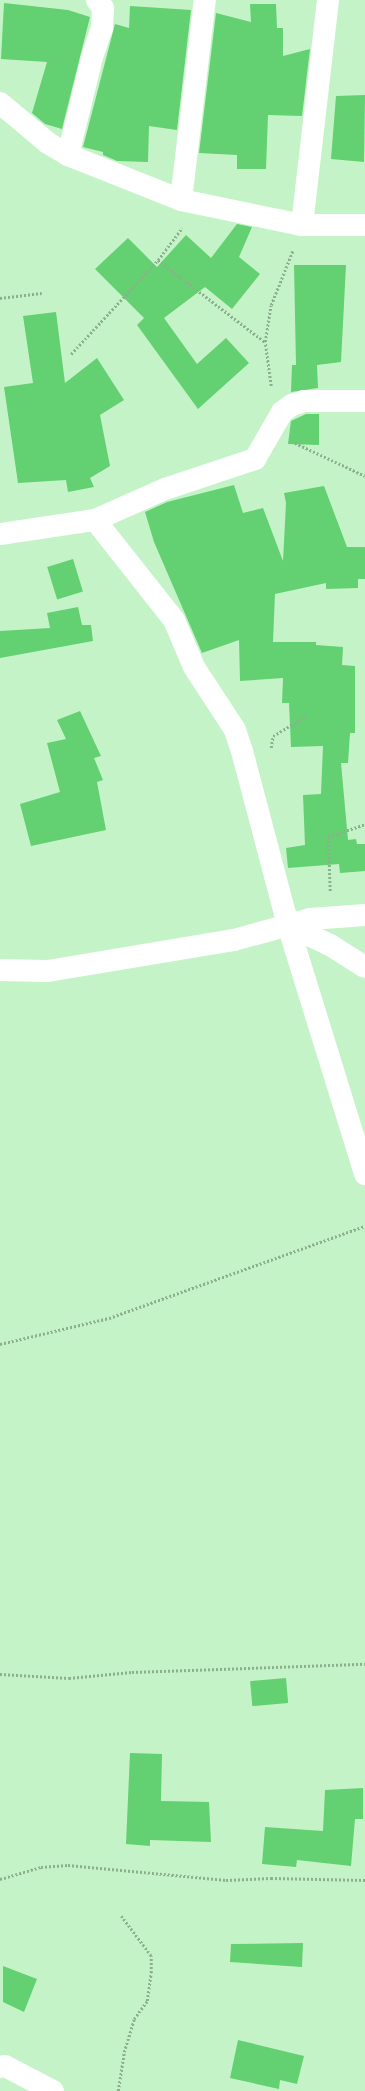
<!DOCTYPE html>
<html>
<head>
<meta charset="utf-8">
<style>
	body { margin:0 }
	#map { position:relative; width:365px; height:2091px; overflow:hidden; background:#c5f3c8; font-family:"Titillium Web",sans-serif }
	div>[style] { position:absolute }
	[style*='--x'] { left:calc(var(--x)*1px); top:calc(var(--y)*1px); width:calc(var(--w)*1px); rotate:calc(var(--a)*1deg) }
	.building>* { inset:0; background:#63d071; transform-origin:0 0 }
	.path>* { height:2.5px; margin-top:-1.25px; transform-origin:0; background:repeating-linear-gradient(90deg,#8cb08e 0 2px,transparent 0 4px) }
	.street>* { height:22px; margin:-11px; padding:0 11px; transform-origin:11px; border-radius:11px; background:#fff }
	span { translate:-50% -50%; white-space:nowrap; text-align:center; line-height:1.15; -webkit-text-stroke:3px #d9fddb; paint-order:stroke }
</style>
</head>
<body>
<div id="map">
	<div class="building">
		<div style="clip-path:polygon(4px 3px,68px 10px,90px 17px,62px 129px,45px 124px,32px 113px,47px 62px,1px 59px)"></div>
		<div style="clip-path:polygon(250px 4px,276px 4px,277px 28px,283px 28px,283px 56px,310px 49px,302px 116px,268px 115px,266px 169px,237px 169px,237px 155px,199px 153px,216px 13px,251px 22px)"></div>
		<div style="clip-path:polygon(130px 6px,191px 10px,177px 130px,149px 126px,148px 162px,117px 161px,103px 155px,103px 152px,83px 147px,115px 24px,129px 28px)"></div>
		<div style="clip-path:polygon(365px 95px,364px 162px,331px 159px,336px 96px)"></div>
		<div style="clip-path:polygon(237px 224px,252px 227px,239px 257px,260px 274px,232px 309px,205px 287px,164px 318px,197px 364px,226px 338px,249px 363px,198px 409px,137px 325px,144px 318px,95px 269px,128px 238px,157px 267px,186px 235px,211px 258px)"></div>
		<div style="clip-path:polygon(294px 265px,346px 265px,341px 362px,317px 365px,318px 388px,291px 392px,292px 365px,296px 365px)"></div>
		<div style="clip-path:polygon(56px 312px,65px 383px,97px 358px,124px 400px,100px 415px,110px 466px,90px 478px,94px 487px,68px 492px,66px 480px,18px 483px,4px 387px,33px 383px,23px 316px)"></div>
		<div style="clip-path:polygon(306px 414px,319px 414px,319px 445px,288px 444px,291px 421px)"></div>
		<div style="clip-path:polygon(234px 485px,243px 513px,263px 508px,283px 561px,286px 503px,284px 493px,324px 486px,347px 547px,365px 547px,365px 579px,358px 579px,358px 588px,326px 589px,326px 583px,275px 594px,273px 642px,316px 642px,316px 645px,343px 647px,342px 665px,355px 666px,355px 733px,350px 733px,348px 763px,341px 763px,348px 840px,356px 839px,357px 844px,365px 844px,365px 871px,340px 873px,339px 864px,288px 868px,286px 848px,305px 845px,303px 795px,321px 794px,323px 746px,291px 747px,289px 703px,282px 703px,283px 678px,240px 681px,239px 640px,202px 653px,154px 542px,145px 512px,167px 502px)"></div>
		<div style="left:73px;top:559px;width:34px;height:27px;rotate:73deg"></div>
		<div style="clip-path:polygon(78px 607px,82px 625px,91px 625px,93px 641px,0 658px,0 631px,50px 628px,47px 613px)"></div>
		<div style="clip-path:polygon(80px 711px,101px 756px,94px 758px,103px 780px,97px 782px,106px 830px,31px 846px,20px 804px,60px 792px,47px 743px,66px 739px,57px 720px)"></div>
		<div style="left:286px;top:1678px;width:25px;height:36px;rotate:85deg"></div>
		<div style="clip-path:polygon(130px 1753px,162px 1754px,161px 1801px,209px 1802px,211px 1842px,150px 1840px,150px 1846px,126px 1844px)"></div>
		<div style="clip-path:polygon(363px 1788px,363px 1819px,355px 1819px,351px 1866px,297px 1860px,296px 1867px,262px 1864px,265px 1827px,323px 1831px,325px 1790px)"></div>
		<div style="clip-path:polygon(303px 1943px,302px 1967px,230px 1962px,231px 1944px)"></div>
		<div style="clip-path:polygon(3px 1966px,37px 1979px,24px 2012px,3px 2002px)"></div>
		<div style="clip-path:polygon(238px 2040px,304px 2056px,297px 2084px,280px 2080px,279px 2089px,230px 2078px)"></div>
	</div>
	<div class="path">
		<div style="--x:158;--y:260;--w:135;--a:37.5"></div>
		<div style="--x:0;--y:298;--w:42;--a:-6.8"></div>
		<div style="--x:71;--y:354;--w:128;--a:-47.2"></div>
		<div style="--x:158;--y:260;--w:40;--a:-53"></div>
		<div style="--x:271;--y:386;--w:44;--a:-97.8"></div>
		<div style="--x:265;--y:342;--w:37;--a:-81"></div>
		<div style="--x:271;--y:305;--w:59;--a:-68.2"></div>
		<div style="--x:295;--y:443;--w:77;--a:25.2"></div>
		<div style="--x:271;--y:748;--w:12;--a:-81"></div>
		<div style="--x:273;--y:736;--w:37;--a:-31"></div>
		<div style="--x:330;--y:891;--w:54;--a:-92.1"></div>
		<div style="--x:328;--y:837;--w:39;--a:-19"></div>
		<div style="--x:0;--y:1344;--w:112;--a:-13.4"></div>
		<div style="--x:109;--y:1318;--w:272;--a:-19.8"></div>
		<div style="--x:0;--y:1674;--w:69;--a:3.3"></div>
		<div style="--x:69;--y:1678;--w:63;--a:-5.4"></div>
		<div style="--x:132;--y:1672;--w:233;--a:-2"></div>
		<div style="--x:0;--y:1879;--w:43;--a:-16.3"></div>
		<div style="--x:41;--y:1867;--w:27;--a:-4"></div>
		<div style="--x:68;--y:1865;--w:159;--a:5.4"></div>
		<div style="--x:226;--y:1880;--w:45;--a:-2.5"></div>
		<div style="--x:271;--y:1878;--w:94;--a:1.2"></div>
		<div style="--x:118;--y:2091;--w:39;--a:-81"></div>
		<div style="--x:124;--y:2052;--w:34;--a:-73"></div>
		<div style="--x:134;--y:2019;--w:22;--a:-54"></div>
		<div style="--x:147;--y:2001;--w:28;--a:-82"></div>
		<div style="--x:151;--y:1973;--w:17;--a:-90"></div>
		<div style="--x:151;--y:1956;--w:50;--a:-126.9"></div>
	</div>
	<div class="street">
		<div style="--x:0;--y:103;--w:62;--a:39.8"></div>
		<div style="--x:48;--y:143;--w:23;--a:31"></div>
		<div style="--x:68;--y:155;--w:122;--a:21.7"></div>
		<div style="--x:181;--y:200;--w:124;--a:11.7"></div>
		<div style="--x:302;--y:225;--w:63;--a:0"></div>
		<div style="--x:68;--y:155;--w:101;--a:-76.2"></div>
		<div style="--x:92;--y:57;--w:31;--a:-71"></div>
		<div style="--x:102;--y:28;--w:20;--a:-87"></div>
		<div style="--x:103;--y:8;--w:10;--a:-127"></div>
		<div style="--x:181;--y:200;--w:201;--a:-83.2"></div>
		<div style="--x:302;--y:225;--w:226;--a:-83.4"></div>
		<div style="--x:95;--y:520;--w:77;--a:-23.9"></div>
		<div style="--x:165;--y:489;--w:95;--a:-18.4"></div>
		<div style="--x:255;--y:459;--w:54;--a:-60.1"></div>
		<div style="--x:282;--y:412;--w:12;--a:-35"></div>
		<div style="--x:292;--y:405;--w:13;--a:-18"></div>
		<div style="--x:304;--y:401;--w:61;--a:0"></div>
		<div style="--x:0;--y:534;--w:96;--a:-8.4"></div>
		<div style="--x:95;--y:520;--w:127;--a:51.7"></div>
		<div style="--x:174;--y:620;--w:51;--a:66.9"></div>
		<div style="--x:194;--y:667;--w:75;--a:56.9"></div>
		<div style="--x:235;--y:730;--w:22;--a:72"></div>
		<div style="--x:242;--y:751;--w:180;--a:75.2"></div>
		<div style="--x:288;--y:925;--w:261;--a:72.8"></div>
		<div style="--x:288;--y:925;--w:47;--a:25.5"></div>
		<div style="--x:330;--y:945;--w:41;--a:32.2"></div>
		<div style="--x:0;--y:970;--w:48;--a:1.2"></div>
		<div style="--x:48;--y:971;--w:189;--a:-9.5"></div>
		<div style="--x:234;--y:940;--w:79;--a:-15.4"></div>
		<div style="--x:310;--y:919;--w:55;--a:-4.2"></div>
		<div style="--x:0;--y:2067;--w:5;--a:-11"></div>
		<div style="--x:5;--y:2066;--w:54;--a:27.5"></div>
	</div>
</div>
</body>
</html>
